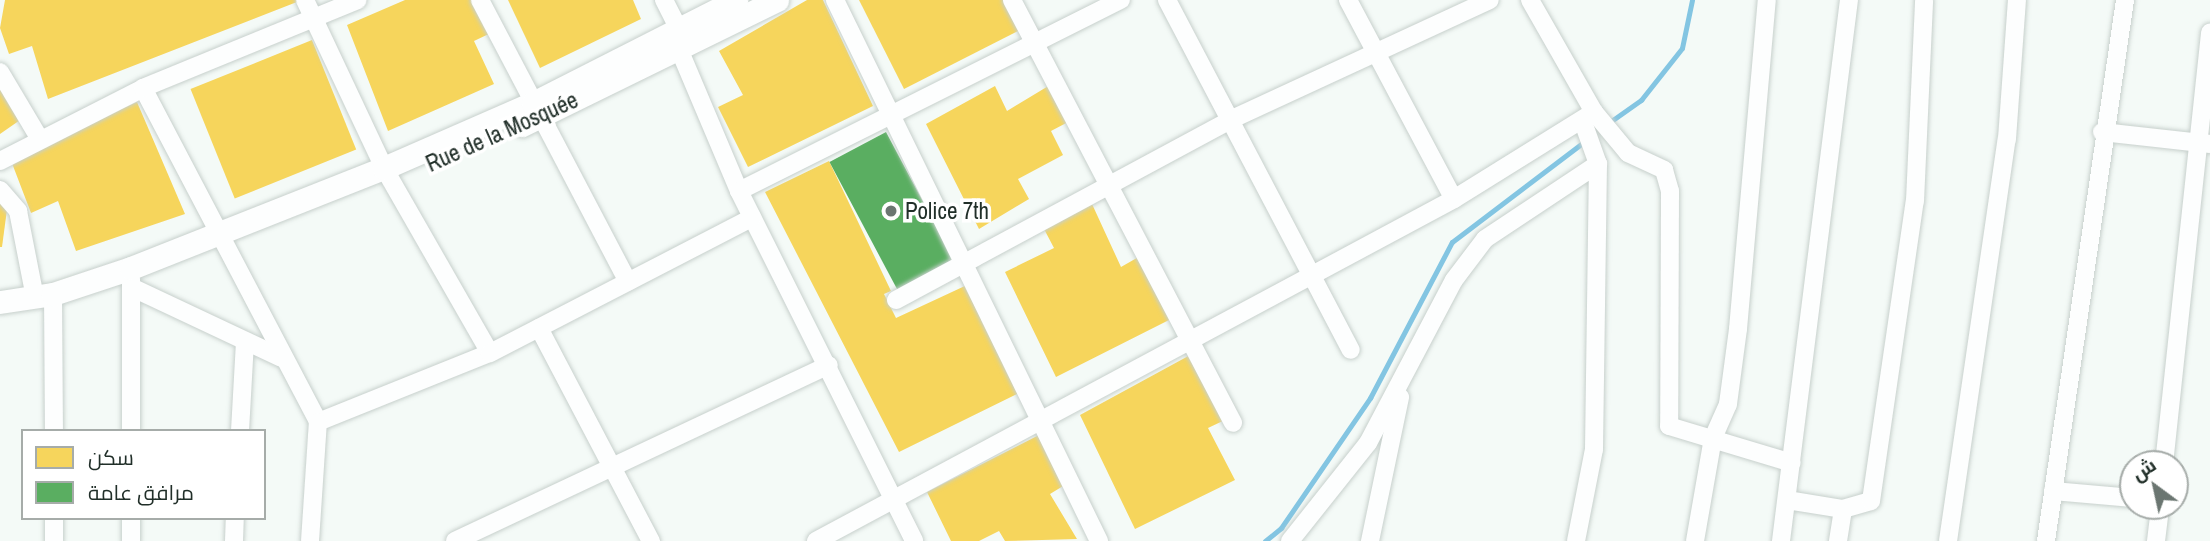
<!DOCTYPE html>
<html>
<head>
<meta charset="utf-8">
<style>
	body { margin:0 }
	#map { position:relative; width:2210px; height:541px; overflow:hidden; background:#f4faf7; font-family:"Archivo Narrow",Cairo,sans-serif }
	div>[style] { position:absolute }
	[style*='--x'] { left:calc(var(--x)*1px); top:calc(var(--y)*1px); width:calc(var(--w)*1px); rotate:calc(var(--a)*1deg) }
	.homes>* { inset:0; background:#f6d55c; transform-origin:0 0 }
	.public>* { inset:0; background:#5aae61; transform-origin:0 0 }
	.stream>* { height:5px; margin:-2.5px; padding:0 2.5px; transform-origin:2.5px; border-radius:2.5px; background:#83c5e2 }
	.roads { filter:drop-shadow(0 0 2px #c7d0cc) drop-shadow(0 0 2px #c7d0cc) }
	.minor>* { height:18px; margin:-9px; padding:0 9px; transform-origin:9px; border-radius:9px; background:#fdfefe }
	.major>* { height:23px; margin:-11.5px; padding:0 11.5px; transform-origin:11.5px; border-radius:11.5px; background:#fdfefe }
	.dots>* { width:19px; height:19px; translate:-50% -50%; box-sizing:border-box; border:4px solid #fff; border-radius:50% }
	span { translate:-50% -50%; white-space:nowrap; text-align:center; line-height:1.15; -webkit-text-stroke:7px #fff; paint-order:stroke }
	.street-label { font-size:23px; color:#212f29 }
	.poi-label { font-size:23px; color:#212f29 }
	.left { translate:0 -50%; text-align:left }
	.legend { position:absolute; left:21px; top:429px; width:245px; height:91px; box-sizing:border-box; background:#fff; border:2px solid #a6aca9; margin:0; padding:9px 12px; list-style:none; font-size:21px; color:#212f29 }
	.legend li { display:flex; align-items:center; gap:14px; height:35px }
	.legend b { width:35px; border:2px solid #a6aca9 }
	.north { position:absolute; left:2119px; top:450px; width:70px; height:70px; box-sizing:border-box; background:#fff; border:2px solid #a6aca9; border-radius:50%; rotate:327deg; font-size:19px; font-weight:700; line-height:28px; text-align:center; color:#212f29 }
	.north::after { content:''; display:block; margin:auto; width:24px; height:32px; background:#6b7671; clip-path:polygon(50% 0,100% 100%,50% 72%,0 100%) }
</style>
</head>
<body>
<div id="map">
	<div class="homes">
		<div style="clip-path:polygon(5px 0,302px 0,48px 99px,32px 46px,9px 54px,0 28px)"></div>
		<div style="clip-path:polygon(405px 0,477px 0,493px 32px,474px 41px,494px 84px,388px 131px,347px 25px)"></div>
		<div style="clip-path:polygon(508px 0,633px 0,641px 19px,540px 68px)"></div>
		<div style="clip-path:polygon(807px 0,823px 0,873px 106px,748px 167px,718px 107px,743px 95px,719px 51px)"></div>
		<div style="clip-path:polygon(859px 0,1006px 0,1022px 29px,904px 89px)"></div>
		<div style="left:312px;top:40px;width:118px;height:131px;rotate:68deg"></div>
		<div style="clip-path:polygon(0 77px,23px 118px,0 134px)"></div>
		<div style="clip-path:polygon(1050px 85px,1070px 121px,1051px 131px,1063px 155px,1018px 179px,1029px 199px,979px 229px,926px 124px,995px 86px,1007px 111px)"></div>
		<div style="clip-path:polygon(137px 102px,185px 214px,76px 251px,58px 201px,31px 213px,10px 158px)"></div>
		<div style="clip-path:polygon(829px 161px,891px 291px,884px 294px,896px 318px,967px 285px,1023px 391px,899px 452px,765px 192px)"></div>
		<div style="clip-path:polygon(0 197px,8px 202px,2px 247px,0 247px)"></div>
		<div style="clip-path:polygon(1092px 204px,1121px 267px,1142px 255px,1173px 318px,1056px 377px,1005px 272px,1054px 248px,1044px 229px)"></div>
		<div style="clip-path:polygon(1192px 354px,1227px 419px,1208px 428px,1235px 480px,1135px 529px,1080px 415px)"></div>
		<div style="clip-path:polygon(1041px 434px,1068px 483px,1050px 494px,1077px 539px,1005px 541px,999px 531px,979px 541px,951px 541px,927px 492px)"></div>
	</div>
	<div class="public">
		<div style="left:886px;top:132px;width:147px;height:64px;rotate:62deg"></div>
	</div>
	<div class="stream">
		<div style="--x:1607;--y:124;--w:42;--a:-35.2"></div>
		<div style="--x:1641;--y:100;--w:66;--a:-51.7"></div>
		<div style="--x:1682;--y:48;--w:49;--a:-78.2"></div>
		<div style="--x:1265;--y:541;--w:21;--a:-39"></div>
		<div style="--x:1281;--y:528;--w:158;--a:-55.6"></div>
		<div style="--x:1370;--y:398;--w:176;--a:-62.3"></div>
		<div style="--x:1452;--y:242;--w:167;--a:-37.2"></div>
	</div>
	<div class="roads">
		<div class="minor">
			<div style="--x:305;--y:0;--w:186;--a:64.8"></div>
			<div style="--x:384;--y:168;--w:213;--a:60.2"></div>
			<div style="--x:480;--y:0;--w:318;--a:62.3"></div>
			<div style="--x:664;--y:0;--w:34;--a:63"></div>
			<div style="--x:835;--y:0;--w:602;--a:63.99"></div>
			<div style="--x:1012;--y:0;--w:477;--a:62.4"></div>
			<div style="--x:1167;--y:0;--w:395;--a:62.3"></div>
			<div style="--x:1348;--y:0;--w:225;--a:62"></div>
			<div style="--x:1530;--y:0;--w:129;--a:60.3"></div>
			<div style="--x:1594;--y:112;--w:53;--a:50.3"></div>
			<div style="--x:1628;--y:153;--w:40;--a:25"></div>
			<div style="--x:1664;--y:170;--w:22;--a:74"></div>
			<div style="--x:1670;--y:191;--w:235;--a:90.2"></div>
			<div style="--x:1669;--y:426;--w:128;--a:16.7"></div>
			<div style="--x:679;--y:49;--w:154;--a:67.1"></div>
			<div style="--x:739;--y:191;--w:391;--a:63.4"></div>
			<div style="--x:0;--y:72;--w:74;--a:59.3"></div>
			<div style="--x:143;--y:88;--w:377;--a:62.3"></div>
			<div style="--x:318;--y:422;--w:185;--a:-21.9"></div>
			<div style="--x:490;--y:353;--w:295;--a:-27.3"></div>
			<div style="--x:2102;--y:132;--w:109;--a:6.3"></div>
			<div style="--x:0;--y:161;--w:161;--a:-27"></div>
			<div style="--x:143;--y:88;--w:232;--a:-22.3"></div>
			<div style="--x:0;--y:190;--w:28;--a:49"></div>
			<div style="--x:18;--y:211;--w:89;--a:78.9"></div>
			<div style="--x:739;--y:191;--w:427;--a:-26.6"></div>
			<div style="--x:131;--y:287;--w:165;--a:25.2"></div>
			<div style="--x:53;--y:294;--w:137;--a:89.6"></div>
			<div style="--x:896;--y:300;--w:379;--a:-28.3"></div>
			<div style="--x:1230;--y:120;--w:286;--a:-24.8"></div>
			<div style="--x:539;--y:328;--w:241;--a:62.3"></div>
			<div style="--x:131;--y:431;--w:152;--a:-90"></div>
			<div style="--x:240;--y:431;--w:90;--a:-86.8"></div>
			<div style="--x:2164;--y:464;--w:434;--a:-83.9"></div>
			<div style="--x:2053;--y:491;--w:80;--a:5"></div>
			<div style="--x:1787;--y:500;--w:57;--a:9.1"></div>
			<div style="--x:1843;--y:509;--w:29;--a:-16"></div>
			<div style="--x:1871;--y:501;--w:303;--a:-81.7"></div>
			<div style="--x:1915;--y:201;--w:201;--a:-87.4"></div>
			<div style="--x:54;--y:541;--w:23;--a:-90"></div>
			<div style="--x:131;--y:541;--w:23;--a:-90"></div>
			<div style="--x:234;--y:541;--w:23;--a:-88"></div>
			<div style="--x:310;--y:541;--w:119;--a:-86.2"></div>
			<div style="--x:455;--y:541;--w:413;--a:-25.2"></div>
			<div style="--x:816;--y:541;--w:724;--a:-28.19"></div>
			<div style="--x:1454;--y:199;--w:165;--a:-31.9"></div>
			<div style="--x:1290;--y:541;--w:125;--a:-51.5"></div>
			<div style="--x:1368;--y:443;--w:184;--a:-62.2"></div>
			<div style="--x:1454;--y:280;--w:51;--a:-52.9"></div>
			<div style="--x:1485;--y:239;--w:136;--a:-33.6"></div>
			<div style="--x:1598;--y:164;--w:45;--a:-109.7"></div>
			<div style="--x:1370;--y:541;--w:147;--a:-78.2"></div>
			<div style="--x:1576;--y:541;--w:94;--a:-78.9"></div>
			<div style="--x:1594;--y:449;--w:285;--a:-89.2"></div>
			<div style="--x:1695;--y:541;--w:105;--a:-80.1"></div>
			<div style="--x:1713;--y:438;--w:37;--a:-66"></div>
			<div style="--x:1728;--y:404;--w:76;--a:-82.4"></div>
			<div style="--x:1738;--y:329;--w:330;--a:-85"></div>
			<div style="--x:1781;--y:541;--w:545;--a:-82.84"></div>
			<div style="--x:1838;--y:541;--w:32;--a:-81"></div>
			<div style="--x:1948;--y:541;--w:406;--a:-81.7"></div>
			<div style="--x:2007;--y:139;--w:139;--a:-85.9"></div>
			<div style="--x:2046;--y:541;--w:547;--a:-81.69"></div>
			<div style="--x:2156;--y:541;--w:35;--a:-83"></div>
		</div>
		<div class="major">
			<div style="--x:522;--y:125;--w:284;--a:-26.1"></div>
			<div style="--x:0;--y:302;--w:54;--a:-8.6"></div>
			<div style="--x:53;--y:294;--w:82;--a:-18.4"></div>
			<div style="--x:131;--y:268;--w:272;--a:-21.6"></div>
			<div style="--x:384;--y:168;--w:163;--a:-23.6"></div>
			<div style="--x:533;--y:103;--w:228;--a:-26.9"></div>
		</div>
	</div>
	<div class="dots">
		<div style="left:891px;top:211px;background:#6b7671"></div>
	</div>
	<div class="street-label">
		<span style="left:502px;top:132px;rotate:-24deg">Rue de la Mosquée</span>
	</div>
	<div class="poi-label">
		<span class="left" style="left:905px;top:211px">Police 7th</span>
	</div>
	<ul class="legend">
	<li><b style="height:19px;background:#f6d55c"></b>سكن</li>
	<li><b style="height:19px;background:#5aae61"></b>مرافق عامة</li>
	</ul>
	<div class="north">ش</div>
</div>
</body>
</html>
